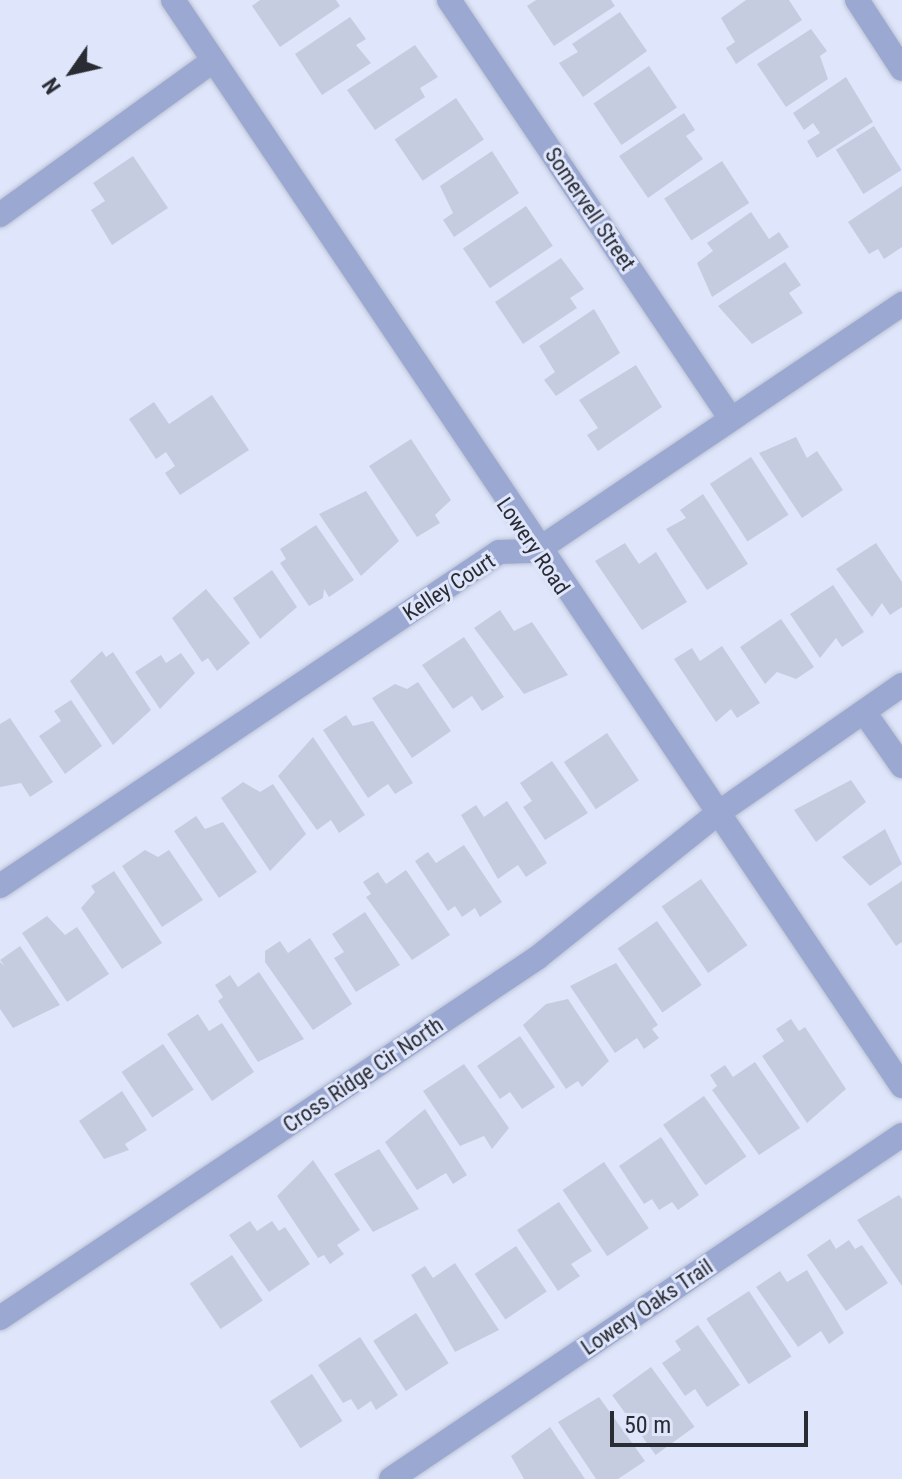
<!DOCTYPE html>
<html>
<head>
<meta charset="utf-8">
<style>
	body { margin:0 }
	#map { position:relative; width:902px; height:1479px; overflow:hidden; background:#dfe6fb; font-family:"Roboto Condensed",sans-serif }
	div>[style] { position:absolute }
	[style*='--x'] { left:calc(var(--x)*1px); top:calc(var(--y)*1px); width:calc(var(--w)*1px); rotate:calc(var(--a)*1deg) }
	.building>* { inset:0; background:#c5cce0; transform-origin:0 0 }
	.roads { filter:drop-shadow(0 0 2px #bbc1d3) drop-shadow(0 0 2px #bbc1d3) }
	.minor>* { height:24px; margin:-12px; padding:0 12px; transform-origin:12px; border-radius:12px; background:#9aa8d2 }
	span { translate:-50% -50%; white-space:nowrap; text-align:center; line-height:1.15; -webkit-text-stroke:6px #dfe6fb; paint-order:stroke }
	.street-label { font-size:22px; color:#2a2c34 }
	.north { position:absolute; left:32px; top:32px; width:80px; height:80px; -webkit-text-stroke:6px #dfe6fb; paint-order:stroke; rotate:236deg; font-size:22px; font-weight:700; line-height:32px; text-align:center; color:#2a2c34 }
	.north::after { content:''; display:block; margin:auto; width:28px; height:36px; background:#2a2c34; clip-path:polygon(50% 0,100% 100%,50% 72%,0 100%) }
	.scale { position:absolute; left:610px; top:1411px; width:198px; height:36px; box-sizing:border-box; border:4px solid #2a2c34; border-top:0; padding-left:10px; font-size:24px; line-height:28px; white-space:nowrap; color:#2a2c34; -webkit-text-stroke:6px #dfe6fb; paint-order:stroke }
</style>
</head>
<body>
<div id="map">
	<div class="building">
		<div style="clip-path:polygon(260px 0,336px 0,340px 6px,280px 47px,252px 6px)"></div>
		<div style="clip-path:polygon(536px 0,611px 0,615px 6px,554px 46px,527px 6px)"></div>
		<div style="clip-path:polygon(746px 0,789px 0,802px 20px,736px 64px,726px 48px,735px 42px,721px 18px)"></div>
		<div style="clip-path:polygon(620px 12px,647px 51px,583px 97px,559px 63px,578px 52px,572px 44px)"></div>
		<div style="clip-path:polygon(350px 17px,366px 39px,356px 45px,371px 63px,322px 95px,295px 54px)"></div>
		<div style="clip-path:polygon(811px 29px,827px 51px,820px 56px,828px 79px,786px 107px,757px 64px)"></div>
		<div style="clip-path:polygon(415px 45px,438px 77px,420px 88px,425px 97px,375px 130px,347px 90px)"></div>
		<div style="left:649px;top:66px;width:50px;height:67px;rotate:56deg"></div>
		<div style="clip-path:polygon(846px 77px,873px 122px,817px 158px,807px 141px,820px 133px,813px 123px,804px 130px,793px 113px)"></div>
		<div style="left:456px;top:98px;width:50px;height:74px;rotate:56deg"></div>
		<div style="clip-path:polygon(684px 113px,695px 130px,686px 136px,703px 159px,648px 198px,619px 156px)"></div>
		<div style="left:874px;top:126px;width:52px;height:45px;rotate:58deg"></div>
		<div style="clip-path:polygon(492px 151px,519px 193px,454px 237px,443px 220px,453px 213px,440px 186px)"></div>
		<div style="clip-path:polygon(133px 156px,168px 208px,112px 245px,91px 210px,105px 201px,93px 183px)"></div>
		<div style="left:722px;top:161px;width:50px;height:69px;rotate:57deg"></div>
		<div style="clip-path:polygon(902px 186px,902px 247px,884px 259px,878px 249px,869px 254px,848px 222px)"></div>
		<div style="left:526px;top:206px;width:48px;height:76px;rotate:56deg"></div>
		<div style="clip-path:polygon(751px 212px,769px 239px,779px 232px,789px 247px,712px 297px,697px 263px,713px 251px,707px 243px)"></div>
		<div style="clip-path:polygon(561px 258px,584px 289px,570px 298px,577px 308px,523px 344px,495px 302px)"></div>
		<div style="clip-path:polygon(785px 262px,801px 285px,789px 293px,803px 313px,752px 344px,718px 306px)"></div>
		<div style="clip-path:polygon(594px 309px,620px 353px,556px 396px,544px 380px,555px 372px,539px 346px)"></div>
		<div style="clip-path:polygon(636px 365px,662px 407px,598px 451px,587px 435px,598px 428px,579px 400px)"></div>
		<div style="clip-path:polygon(212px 395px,249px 450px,180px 495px,165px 473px,175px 466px,166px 452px,156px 459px,129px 419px,154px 402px,169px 424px)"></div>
		<div style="clip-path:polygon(796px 437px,807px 458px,817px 451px,843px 490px,802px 518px,759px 453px)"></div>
		<div style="clip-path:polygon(411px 439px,451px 500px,435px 515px,440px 523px,417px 537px,369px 466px)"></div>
		<div style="left:751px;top:457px;width:69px;height:49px;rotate:57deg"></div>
		<div style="clip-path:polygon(366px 491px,399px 541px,361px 576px,319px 514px)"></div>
		<div style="clip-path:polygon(703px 494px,748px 564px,707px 590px,666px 529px,686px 518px,680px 510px)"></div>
		<div style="clip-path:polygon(316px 525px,354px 580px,329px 597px,324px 589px,323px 598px,309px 606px,280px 563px,286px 559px,280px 549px)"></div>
		<div style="clip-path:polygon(625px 543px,639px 564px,656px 552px,687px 602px,642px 630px,595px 561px)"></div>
		<div style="clip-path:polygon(876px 543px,902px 582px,902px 607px,890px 615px,882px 603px,872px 617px,836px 569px)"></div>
		<div style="clip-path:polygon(272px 570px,297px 607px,260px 639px,233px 598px)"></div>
		<div style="clip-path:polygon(833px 585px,864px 632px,842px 647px,836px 638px,820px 658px,790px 614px)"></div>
		<div style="clip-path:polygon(206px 589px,250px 643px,217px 671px,208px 658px,202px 662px,172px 618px)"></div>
		<div style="clip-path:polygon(500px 610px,514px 631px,532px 622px,568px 675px,524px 694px,474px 628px)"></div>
		<div style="clip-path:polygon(781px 619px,814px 667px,796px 679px,777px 672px,765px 684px,740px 647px)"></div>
		<div style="clip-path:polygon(464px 637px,504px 697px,482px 711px,472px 696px,453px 709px,422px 665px)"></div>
		<div style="clip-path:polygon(722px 646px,760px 703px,737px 718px,731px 709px,716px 722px,674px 659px,692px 648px,700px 661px)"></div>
		<div style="clip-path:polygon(102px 651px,106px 657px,113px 652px,151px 710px,113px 745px,70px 681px)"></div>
		<div style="clip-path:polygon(181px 653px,195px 673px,160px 709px,135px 672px,161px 655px,166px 663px)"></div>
		<div style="clip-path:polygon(418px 682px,451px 731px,412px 758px,372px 698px,395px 684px,407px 689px)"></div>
		<div style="clip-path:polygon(71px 700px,102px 746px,65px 774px,39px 736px,61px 721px,54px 711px)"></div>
		<div style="clip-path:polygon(346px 715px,353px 726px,373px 721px,413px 783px,395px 794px,388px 784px,368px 798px,323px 730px)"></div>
		<div style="clip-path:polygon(10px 718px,53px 782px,30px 797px,21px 783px,0 787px,0 724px)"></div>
		<div style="left:607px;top:733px;width:57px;height:52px;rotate:56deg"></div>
		<div style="clip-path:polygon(313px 737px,365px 815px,339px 833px,331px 820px,317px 830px,278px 776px)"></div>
		<div style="clip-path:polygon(552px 761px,588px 813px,545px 840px,523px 807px,532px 801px,520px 783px)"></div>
		<div style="clip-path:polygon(851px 780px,866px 802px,816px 842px,794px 810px)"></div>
		<div style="clip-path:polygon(243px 782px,260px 792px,273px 784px,306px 834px,270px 871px,221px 798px)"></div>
		<div style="clip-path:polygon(507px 801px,547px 863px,526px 877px,518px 865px,498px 879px,461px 815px,476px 805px,484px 817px)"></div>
		<div style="clip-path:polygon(196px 816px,205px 829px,223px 822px,257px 872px,219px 898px,174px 831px)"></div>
		<div style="clip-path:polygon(885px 829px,902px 864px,870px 886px,842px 857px)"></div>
		<div style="clip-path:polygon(464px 845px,502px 902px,480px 917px,475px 908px,462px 917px,455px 906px,448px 911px,415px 861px,428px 852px,436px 863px)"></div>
		<div style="clip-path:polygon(145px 850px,158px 857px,169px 850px,203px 900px,162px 927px,122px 866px)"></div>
		<div style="clip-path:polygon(406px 870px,450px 935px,412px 960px,366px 897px,371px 894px,363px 882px,378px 872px,386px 884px)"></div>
		<div style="clip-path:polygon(114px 871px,162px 943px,122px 969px,81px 908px,95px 892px,91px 886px)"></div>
		<div style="left:701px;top:879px;width:81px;height:48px;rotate:55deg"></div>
		<div style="clip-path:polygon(902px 881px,902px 942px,896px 946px,867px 904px)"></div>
		<div style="clip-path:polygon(365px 912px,400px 965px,356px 992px,334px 958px,344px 952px,332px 934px)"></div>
		<div style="clip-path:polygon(47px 916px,65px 935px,77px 927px,109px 974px,67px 1002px,22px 933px)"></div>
		<div style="left:657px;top:921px;width:78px;height:48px;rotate:55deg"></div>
		<div style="clip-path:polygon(310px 938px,352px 1004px,313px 1030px,265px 962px,265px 951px,280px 941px,288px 953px)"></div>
		<div style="clip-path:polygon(20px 946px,60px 1005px,13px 1028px,0 1009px,0 962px,5px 966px,0 960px)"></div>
		<div style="clip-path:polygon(616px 963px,658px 1025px,652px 1029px,659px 1038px,644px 1049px,637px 1038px,615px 1053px,570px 986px)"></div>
		<div style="clip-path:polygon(259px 972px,304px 1039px,258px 1062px,218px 1001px,223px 997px,215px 985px,230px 975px,238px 987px)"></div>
		<div style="clip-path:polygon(568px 999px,609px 1061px,582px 1087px,578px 1081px,566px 1089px,523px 1025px,546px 1004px)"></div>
		<div style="clip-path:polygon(198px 1014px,209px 1031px,222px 1023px,254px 1072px,212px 1101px,167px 1034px)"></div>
		<div style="clip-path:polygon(791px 1019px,799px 1031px,805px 1027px,846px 1089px,807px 1123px,762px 1056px,784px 1041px,776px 1029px)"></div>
		<div style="clip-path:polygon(520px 1036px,555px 1087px,522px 1109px,510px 1092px,500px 1099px,477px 1066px)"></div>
		<div style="left:163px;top:1044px;width:55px;height:50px;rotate:56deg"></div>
		<div style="clip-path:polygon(755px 1062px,800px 1128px,759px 1155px,712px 1090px,717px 1086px,710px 1075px,725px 1065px,733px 1077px)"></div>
		<div style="clip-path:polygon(464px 1064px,509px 1128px,492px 1149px,484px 1136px,460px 1146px,423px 1091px)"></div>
		<div style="clip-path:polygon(122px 1091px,147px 1130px,125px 1144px,129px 1150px,104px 1159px,79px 1121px)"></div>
		<div style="left:704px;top:1096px;width:74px;height:50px;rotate:55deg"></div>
		<div style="clip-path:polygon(425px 1109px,467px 1175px,453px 1184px,446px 1173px,417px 1190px,385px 1142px)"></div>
		<div style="clip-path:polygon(661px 1137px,699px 1195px,678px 1210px,672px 1202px,659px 1210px,652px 1199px,644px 1204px,619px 1166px)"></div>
		<div style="clip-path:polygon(379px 1149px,419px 1209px,373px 1232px,334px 1174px)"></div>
		<div style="clip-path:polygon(313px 1160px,360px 1230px,337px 1245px,344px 1254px,330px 1264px,324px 1255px,318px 1258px,277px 1196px)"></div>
		<div style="left:604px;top:1162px;width:80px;height:50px;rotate:56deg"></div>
		<div style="clip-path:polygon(899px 1195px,902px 1199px,902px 1286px,857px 1220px)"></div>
		<div style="clip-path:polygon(559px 1202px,592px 1251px,571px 1264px,580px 1276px,558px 1291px,517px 1230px)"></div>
		<div style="clip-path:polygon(250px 1221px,257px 1231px,272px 1221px,279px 1231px,285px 1227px,310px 1264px,269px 1292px,229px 1235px)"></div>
		<div style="clip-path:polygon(830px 1239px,836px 1249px,849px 1240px,855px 1249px,862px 1245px,888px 1283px,846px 1311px,807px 1255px)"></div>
		<div style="left:516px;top:1246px;width:55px;height:50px;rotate:56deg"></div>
		<div style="left:232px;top:1255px;width:55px;height:51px;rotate:56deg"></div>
		<div style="clip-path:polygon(455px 1263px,499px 1330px,455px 1352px,411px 1275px,425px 1266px,433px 1278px)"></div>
		<div style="clip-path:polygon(807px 1270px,844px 1333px,829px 1344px,821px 1331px,798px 1347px,756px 1287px,780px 1271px,787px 1282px)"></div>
		<div style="left:749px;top:1291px;width:78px;height:51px;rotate:57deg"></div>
		<div style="left:416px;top:1313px;width:60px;height:51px;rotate:57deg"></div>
		<div style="clip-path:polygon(698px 1325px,740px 1385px,707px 1407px,695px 1389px,685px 1396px,662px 1363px,681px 1350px,675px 1341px)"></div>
		<div style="clip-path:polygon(360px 1337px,398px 1395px,376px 1410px,371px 1401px,358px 1410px,351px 1399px,343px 1403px,318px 1365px)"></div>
		<div style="left:651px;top:1367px;width:74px;height:48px;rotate:54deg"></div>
		<div style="left:312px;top:1374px;width:56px;height:50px;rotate:57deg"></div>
		<div style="clip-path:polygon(599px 1397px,645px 1461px,618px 1479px,596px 1479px,558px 1422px)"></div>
		<div style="clip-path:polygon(550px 1427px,585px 1479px,524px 1479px,511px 1456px)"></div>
	</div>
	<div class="roads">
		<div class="minor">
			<div style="--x:173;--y:0;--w:1308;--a:56.13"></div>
			<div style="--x:449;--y:0;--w:505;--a:56.06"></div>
			<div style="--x:857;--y:0;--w:82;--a:56.9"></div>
			<div style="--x:0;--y:215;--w:263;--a:-35.9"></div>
			<div style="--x:864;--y:712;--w:66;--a:54.9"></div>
			<div style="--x:0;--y:886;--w:600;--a:-33.8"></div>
			<div style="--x:499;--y:552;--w:37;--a:-2"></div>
			<div style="--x:536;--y:551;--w:442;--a:-34"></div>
			<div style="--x:0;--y:1318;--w:647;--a:-33.84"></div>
			<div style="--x:537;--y:958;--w:227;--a:-38.7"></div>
			<div style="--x:714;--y:816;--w:229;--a:-34.9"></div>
			<div style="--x:391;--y:1479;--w:616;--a:-33.95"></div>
		</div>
	</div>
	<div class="street-label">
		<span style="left:590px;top:209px;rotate:56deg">Somervell Street</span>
		<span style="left:533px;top:546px;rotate:56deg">Lowery Road</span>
		<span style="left:449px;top:587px;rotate:-33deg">Kelley Court</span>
		<span style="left:363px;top:1075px;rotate:-34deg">Cross Ridge Cir North</span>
		<span style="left:647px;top:1307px;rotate:-34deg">Lowery Oaks Trail</span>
	</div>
	<div class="north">N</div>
	<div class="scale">50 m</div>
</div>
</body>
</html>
